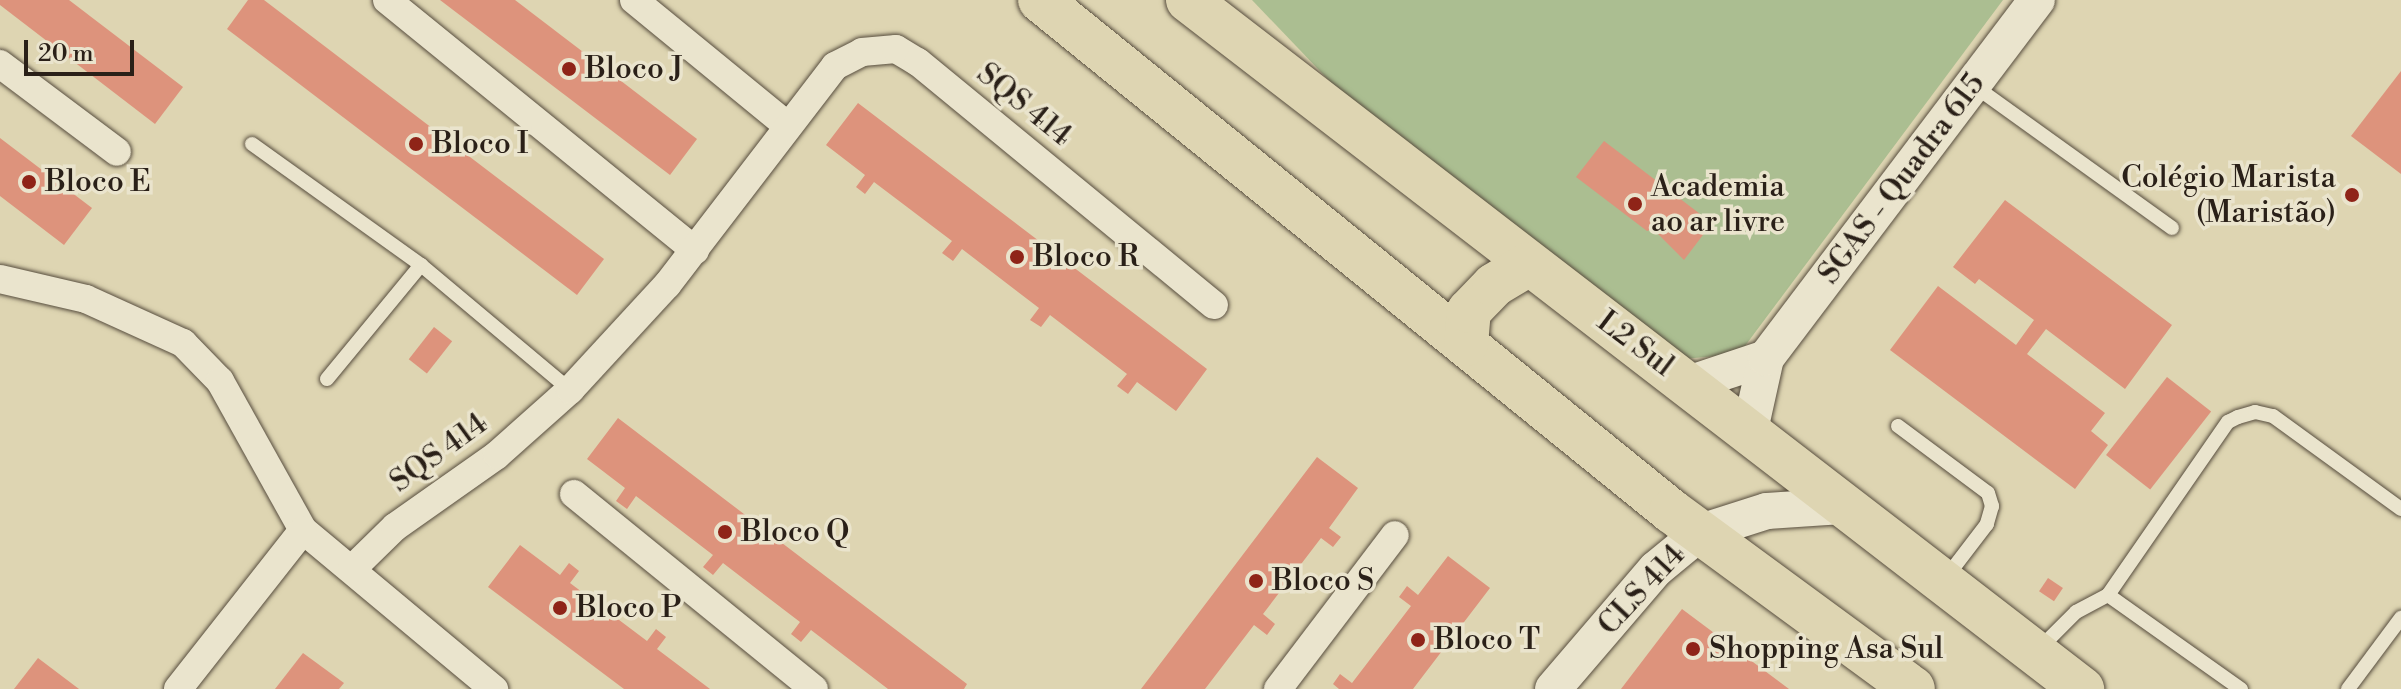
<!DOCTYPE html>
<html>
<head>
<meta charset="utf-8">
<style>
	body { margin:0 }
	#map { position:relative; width:2401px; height:689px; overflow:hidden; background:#ded5b2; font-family:"Libre Bodoni",serif }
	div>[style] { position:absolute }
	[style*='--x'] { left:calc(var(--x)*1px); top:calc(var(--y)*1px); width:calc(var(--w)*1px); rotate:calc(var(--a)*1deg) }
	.green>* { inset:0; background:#abbe91 }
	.building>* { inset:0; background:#dd937c; transform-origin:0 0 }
	.roads { filter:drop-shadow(0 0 2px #574d3e) drop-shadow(0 0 2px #574d3e) }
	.service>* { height:14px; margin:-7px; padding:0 7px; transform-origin:7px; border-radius:7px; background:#eae4cd }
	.minor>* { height:28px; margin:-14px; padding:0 14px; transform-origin:14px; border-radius:14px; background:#eae4cd }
	.tertiary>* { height:36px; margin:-18px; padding:0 18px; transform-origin:18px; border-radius:18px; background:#eae4cd }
	.primary>* { height:44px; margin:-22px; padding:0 22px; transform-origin:22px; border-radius:22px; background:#ded5b2 }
	.dots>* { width:22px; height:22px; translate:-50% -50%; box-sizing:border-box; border:4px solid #eae4cd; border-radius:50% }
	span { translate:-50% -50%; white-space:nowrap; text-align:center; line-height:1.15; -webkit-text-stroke:7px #eae4cd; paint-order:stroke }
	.poi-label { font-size:30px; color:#2a2018 }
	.left { translate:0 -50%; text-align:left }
	.right { translate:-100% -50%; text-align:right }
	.street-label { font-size:30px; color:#2a2018 }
	.scale { position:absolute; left:24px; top:40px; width:110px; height:36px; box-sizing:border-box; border:4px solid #2a2018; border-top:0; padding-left:10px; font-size:24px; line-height:28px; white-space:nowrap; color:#2a2018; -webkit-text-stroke:6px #eae4cd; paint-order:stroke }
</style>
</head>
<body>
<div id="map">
	<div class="green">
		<div style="clip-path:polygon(1252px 0,2003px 0,1739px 354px,1683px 359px,1339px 91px)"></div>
	</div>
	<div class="building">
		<div style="clip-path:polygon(0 0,69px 0,183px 87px,155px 124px,0 5px)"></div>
		<div style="clip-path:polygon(248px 0,264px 0,604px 259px,577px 295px,227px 29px)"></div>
		<div style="clip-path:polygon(440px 0,515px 0,697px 139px,670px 175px)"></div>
		<div style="clip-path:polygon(2401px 71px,2401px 174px,2351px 136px)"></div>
		<div style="clip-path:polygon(858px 103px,1207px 369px,1176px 411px,1137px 382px,1128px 394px,1117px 386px,1127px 374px,1050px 315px,1041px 327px,1030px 320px,1039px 308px,962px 249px,953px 261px,942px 253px,952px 241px,874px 182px,865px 194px,856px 187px,865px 175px,826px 145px)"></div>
		<div style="clip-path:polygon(0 138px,92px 208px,64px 245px,0 196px)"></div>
		<div style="clip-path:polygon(1604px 141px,1712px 223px,1684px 260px,1653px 229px,1647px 231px,1576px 177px)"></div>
		<div style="clip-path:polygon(2005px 200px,2172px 325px,2125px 389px,2046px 329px,2027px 354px,2105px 413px,2091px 431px,2108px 445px,2075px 489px,1890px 350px,1938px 286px,2016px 345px,2034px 320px,1979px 279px,1975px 284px,1953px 267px)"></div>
		<div style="left:434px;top:327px;width:23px;height:41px;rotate:38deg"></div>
		<div style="left:2167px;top:377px;width:56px;height:99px;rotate:38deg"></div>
		<div style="clip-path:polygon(618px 418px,967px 684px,964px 689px,888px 689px,811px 630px,801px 642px,791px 634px,800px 622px,723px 563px,713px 575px,703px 567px,713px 555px,636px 496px,627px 509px,616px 501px,625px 488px,587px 459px)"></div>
		<div style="clip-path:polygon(1317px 457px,1358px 488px,1329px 528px,1341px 537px,1333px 547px,1321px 538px,1263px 614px,1275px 624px,1267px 635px,1254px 625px,1205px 689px,1141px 689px)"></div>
		<div style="clip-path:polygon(520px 545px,560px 575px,569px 563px,579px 571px,570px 583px,647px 641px,656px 629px,666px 637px,657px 649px,710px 689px,624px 689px,488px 587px)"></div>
		<div style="clip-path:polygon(1448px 556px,1490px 588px,1413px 689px,1339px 689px,1333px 684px,1340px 674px,1352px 683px,1411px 606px,1399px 597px,1407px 586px,1418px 595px)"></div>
		<div style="left:2048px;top:578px;width:18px;height:16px;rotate:34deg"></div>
		<div style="clip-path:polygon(1682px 609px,1789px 689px,1621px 689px)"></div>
		<div style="clip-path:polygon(303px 653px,344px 683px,339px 689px,275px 689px)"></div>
		<div style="clip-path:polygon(38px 658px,79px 689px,14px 689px)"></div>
	</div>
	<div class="roads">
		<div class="service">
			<div style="--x:1973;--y:85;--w:245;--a:35.7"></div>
			<div style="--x:252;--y:144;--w:208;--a:35.6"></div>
			<div style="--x:421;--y:265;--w:194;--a:40"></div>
			<div style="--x:327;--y:379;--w:148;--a:-50.5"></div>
			<div style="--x:1898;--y:426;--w:112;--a:36.7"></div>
			<div style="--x:1988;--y:493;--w:14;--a:73"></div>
			<div style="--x:1992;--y:506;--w:19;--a:106"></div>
			<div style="--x:1987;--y:524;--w:69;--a:127.4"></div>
			<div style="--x:2108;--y:595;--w:163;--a:35.3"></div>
			<div style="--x:2037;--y:651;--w:55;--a:-45"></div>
			<div style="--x:2076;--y:612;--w:36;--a:-28"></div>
			<div style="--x:2108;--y:595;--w:211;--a:-55.3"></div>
			<div style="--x:2228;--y:422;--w:11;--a:-27"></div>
			<div style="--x:2238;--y:417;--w:18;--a:-16"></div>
			<div style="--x:2255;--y:412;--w:18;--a:13"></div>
			<div style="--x:2273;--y:416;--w:158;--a:36"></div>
			<div style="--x:2348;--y:689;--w:89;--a:-53.3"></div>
		</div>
		<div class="minor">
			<div style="--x:387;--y:0;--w:397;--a:39.1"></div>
			<div style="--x:634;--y:0;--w:199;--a:39.3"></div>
			<div style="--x:0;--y:64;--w:146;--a:36.9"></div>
			<div style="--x:0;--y:279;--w:88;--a:13.1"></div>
			<div style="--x:86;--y:299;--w:107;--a:24.4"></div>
			<div style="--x:183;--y:343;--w:53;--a:45.8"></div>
			<div style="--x:220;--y:381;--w:171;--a:60.9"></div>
			<div style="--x:303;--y:530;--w:249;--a:39.8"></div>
			<div style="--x:574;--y:494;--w:309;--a:39.1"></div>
			<div style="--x:352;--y:569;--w:60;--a:-44.3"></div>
			<div style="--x:395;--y:527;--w:125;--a:-35.2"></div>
			<div style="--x:497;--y:455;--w:98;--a:-41.7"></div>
			<div style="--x:570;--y:390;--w:143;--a:-47.3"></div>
			<div style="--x:667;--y:285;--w:276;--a:-52.5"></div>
			<div style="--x:835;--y:66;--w:30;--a:-27"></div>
			<div style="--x:862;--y:52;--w:34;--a:-5"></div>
			<div style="--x:896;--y:49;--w:26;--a:31"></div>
			<div style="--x:918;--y:62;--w:383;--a:39.4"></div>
			<div style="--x:178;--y:689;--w:202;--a:-51.8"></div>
			<div style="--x:1278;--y:689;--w:193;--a:-52.8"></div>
		</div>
		<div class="tertiary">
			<div style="--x:1688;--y:384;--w:82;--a:-18.4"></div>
			<div style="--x:1750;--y:430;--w:74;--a:-77.5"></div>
			<div style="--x:1766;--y:358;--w:449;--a:-52.9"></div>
			<div style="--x:1553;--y:689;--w:158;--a:-49.4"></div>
			<div style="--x:1656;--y:569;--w:58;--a:-39.4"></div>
			<div style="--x:1701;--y:532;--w:69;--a:-17.7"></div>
			<div style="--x:1767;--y:511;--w:75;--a:-3.8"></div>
		</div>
		<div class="primary">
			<div style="--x:1040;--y:0;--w:812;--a:39"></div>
			<div style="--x:1671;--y:511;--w:300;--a:36.3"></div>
			<div style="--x:1188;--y:0;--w:1129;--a:37.62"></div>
			<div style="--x:1466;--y:344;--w:33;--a:-85"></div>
			<div style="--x:1469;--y:311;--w:36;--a:-46"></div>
			<div style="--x:1494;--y:285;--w:41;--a:-31"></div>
		</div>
	</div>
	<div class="dots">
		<div style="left:569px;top:69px;background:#8f2418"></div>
		<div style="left:416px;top:144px;background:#8f2418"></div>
		<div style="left:29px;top:182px;background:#8f2418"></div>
		<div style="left:2352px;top:195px;background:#8f2418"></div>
		<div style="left:1635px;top:204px;background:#8f2418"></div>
		<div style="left:1017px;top:257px;background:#8f2418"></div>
		<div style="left:725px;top:532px;background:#8f2418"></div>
		<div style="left:1256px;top:581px;background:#8f2418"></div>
		<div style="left:560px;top:608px;background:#8f2418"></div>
		<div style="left:1418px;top:640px;background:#8f2418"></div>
		<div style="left:1693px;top:649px;background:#8f2418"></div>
	</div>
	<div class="poi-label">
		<span class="left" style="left:585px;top:69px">Bloco J</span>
		<span class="left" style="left:432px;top:144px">Bloco I</span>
		<span class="right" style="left:2336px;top:195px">Colégio Marista<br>(Maristão)</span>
		<span class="left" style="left:45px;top:182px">Bloco E</span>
		<span class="left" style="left:1651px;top:204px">Academia<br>ao ar livre</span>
		<span class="left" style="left:1033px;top:257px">Bloco R</span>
		<span class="left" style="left:741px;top:532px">Bloco Q</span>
		<span class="left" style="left:1272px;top:581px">Bloco S</span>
		<span class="left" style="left:576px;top:608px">Bloco P</span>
		<span class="left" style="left:1434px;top:640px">Bloco T</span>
		<span class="left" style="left:1709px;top:649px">Shopping Asa Sul</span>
	</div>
	<div class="street-label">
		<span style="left:1024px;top:105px;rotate:39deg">SQS 414</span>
		<span style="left:1902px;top:179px;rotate:-53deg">SGAS - Quadra 615</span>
		<span style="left:1635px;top:344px;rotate:37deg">L2 Sul</span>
		<span style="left:439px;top:453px;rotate:-36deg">SQS 414</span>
		<span style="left:1642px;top:590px;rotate:-47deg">CLS 414</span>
	</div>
	<div class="scale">20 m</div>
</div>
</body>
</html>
